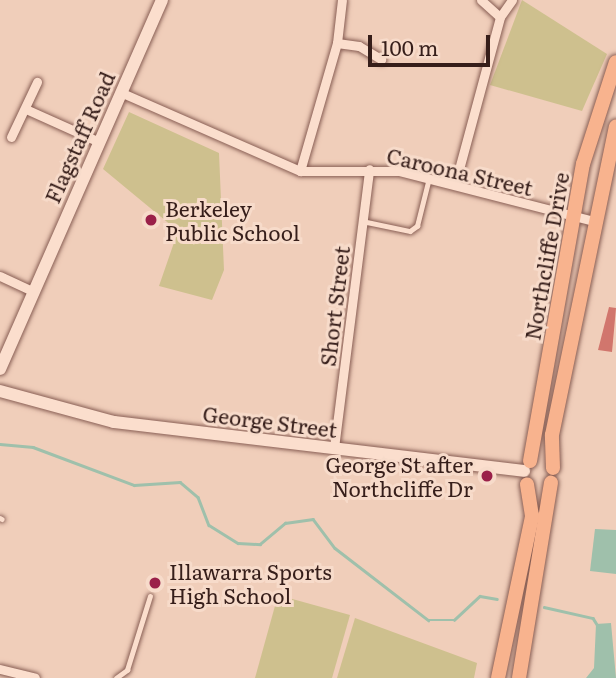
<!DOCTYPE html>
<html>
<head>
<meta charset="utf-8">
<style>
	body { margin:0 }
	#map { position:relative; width:616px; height:678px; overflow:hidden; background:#f0ceba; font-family:Literata,serif }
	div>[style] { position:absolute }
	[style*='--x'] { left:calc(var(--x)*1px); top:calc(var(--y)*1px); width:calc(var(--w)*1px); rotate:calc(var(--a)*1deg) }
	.green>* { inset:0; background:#cec08e }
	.water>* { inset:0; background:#9fc0ab }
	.stream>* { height:2.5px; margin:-1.25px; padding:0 1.25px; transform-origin:1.25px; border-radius:1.25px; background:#9fc0ab }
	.building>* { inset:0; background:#d1766d }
	.roads { filter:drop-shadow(0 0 2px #885e54) drop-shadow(0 0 2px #885e54) }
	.service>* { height:4.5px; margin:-2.25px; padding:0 2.25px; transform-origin:2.25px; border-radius:2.25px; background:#fbdecd }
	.minor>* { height:9px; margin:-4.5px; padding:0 4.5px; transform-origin:4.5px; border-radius:4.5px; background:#fbdecd }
	.secondary>* { height:12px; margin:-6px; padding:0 6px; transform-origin:6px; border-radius:6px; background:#fbdecd }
	.primary>* { height:14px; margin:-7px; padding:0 7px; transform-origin:7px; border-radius:7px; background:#f8b38e }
	.dots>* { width:19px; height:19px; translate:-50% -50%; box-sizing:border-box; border:4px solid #f7dbca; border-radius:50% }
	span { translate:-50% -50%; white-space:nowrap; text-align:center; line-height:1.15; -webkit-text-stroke:6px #f7dbca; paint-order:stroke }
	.street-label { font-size:21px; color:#361e1a }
	.poi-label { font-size:21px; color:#361e1a }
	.left { translate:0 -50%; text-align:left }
	.right { translate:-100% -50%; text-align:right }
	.scale { position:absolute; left:368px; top:35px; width:122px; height:32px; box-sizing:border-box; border:4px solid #361e1a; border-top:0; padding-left:9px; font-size:21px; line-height:24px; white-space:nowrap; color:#361e1a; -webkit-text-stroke:5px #f7dbca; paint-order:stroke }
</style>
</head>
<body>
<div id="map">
	<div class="green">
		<div style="clip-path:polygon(522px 0,607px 54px,582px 111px,490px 85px)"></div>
		<div style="clip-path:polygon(129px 112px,219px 153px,224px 270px,212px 300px,159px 286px,178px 231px,103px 169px)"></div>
		<div style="clip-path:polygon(278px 595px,350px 615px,332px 678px,255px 678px)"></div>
		<div style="clip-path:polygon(355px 618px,477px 663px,474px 678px,337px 678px)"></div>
	</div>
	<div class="water">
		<div style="clip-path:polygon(595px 529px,616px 530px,616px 574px,590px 571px)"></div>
		<div style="clip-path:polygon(611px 623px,616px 678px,586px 678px,594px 668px,596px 624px)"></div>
	</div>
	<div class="stream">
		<div style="--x:0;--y:444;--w:33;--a:5"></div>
		<div style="--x:33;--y:447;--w:108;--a:20.6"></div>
		<div style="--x:134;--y:485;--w:46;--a:-3.7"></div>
		<div style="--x:180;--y:482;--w:23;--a:40"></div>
		<div style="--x:198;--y:497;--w:30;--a:69"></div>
		<div style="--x:209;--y:525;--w:34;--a:32"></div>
		<div style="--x:238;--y:543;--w:22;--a:3"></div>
		<div style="--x:260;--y:544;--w:33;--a:-40"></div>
		<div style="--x:285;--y:523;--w:28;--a:-8"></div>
		<div style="--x:313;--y:519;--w:36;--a:53"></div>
		<div style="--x:335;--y:548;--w:118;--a:37.7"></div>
		<div style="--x:428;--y:620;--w:26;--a:0"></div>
		<div style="--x:454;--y:620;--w:35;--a:-43"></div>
		<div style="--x:480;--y:596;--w:17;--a:10"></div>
		<div style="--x:544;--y:607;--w:50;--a:12.7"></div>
		<div style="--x:593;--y:618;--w:9;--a:58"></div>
	</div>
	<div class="building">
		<div style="clip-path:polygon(609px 307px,616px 308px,612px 352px,598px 350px)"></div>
	</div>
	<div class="roads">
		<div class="service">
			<div style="--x:362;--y:221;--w:49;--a:11.8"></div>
			<div style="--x:410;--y:231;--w:9;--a:-36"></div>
			<div style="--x:417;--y:226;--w:49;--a:-76"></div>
			<div style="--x:0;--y:518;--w:2;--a:27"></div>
			<div style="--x:116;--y:678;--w:14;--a:-36"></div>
			<div style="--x:127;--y:670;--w:77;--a:-72.7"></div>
		</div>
		<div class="minor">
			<div style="--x:481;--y:0;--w:25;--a:42"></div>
			<div style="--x:337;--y:43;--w:22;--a:8"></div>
			<div style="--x:359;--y:46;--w:26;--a:31"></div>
			<div style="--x:120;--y:92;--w:197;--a:23.7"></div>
			<div style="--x:300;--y:171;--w:99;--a:0"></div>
			<div style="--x:399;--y:171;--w:204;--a:14.4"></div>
			<div style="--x:28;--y:110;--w:76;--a:24.2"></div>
			<div style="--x:11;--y:137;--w:61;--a:-64.7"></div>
			<div style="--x:300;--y:171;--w:133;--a:-73.9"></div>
			<div style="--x:337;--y:43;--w:43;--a:-83.4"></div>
			<div style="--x:455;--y:184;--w:173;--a:-74.9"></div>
			<div style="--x:500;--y:17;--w:21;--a:-55"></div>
			<div style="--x:0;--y:276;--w:35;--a:25"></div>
			<div style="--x:334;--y:448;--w:281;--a:-82.8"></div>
			<div style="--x:0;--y:669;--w:36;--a:14"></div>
		</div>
		<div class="secondary">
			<div style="--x:0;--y:369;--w:403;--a:-66.3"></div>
			<div style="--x:0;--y:391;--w:118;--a:15.2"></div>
			<div style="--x:114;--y:422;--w:413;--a:6.8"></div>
		</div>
		<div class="primary">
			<div style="--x:530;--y:461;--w:302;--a:-79.9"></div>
			<div style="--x:583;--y:164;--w:107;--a:-72.1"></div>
			<div style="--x:553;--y:468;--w:33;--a:-92"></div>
			<div style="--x:552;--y:435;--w:315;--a:-78.3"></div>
			<div style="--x:498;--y:678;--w:166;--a:-78.1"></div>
			<div style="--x:532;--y:516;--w:32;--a:-99"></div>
			<div style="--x:519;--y:678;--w:198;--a:-80.7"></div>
		</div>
	</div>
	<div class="dots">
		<div style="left:151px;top:220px;background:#9a2049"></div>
		<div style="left:487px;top:476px;background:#9a2049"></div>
		<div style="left:155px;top:583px;background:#9a2049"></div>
	</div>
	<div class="street-label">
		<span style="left:79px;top:137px;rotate:-66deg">Flagstaff Road</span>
		<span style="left:460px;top:171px;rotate:13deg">Caroona Street</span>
		<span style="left:546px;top:256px;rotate:-80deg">Northcliffe Drive</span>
		<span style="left:334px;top:306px;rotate:-83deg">Short Street</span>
		<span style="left:270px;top:421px;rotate:7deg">George Street</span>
	</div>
	<div class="poi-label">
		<span class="left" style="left:165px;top:220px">Berkeley<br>Public School</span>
		<span class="right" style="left:473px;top:476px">George St after<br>Northcliffe Dr</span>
		<span class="left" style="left:169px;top:583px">Illawarra Sports<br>High School</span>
	</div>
	<div class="scale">100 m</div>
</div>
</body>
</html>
